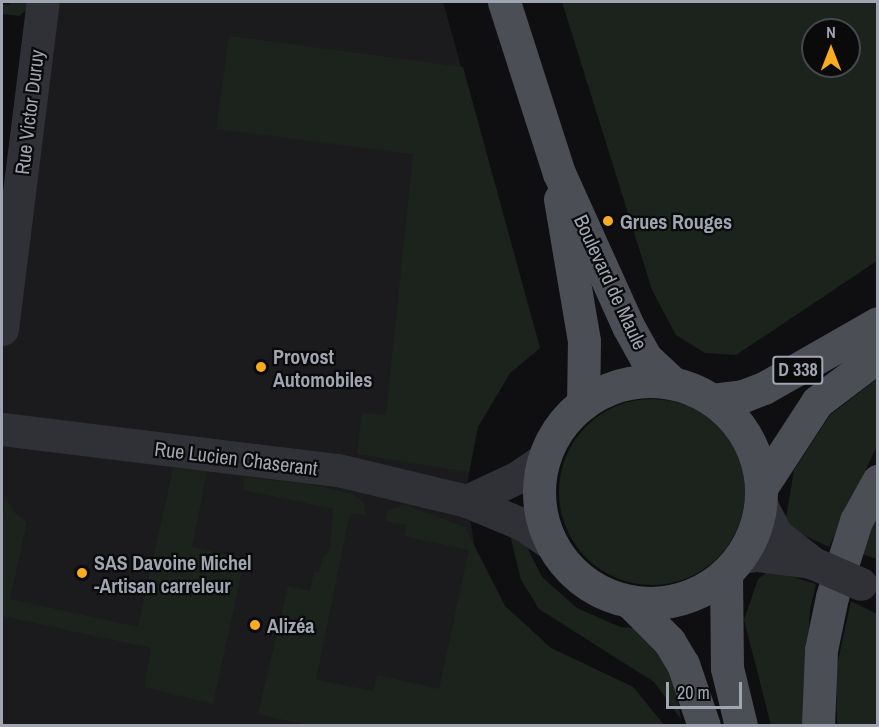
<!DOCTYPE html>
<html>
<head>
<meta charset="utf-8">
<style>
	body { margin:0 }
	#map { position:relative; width:879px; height:727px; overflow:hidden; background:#0f0f11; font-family:"Archivo Narrow",sans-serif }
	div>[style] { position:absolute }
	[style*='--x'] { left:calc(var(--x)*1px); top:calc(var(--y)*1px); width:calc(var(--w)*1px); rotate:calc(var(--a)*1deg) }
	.built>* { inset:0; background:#1b1b1e }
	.green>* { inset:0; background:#1b231c }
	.round { border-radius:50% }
	.minor>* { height:33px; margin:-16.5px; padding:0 16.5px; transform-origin:16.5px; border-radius:16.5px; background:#303136 }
	.major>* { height:33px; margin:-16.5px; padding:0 16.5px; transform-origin:16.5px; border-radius:16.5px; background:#4c4e55 }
	.major>.ring { margin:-16.5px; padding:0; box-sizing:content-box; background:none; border:33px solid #4c4e55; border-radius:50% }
	.minor-bridge>* { height:33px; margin:-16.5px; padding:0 16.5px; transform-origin:16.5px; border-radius:16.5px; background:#303136 }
	.dots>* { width:16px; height:16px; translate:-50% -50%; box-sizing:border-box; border:3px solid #0a0a0b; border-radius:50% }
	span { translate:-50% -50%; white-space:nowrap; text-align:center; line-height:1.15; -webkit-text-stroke:4.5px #0a0a0b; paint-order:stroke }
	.shield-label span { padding:2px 4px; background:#0a0a0b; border:2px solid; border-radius:4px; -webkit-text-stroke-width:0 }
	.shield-label { font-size:18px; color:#a0a5b2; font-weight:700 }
	.street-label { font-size:20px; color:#a0a5b2 }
	.poi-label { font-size:20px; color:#a0a5b2; font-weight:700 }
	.left { translate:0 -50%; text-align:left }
	.frame { position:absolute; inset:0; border:3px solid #a0a5b2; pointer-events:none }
	.north { position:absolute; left:801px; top:18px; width:60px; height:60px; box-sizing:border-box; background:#0a0a0b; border:2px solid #46484e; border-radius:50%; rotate:0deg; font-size:16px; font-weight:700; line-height:24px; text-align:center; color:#a0a5b2 }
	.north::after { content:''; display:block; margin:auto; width:21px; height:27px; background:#f8ac20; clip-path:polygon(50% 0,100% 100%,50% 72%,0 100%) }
	.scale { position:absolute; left:666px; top:682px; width:76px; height:27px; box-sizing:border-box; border:3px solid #a0a5b2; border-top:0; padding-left:8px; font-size:18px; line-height:21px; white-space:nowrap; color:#a0a5b2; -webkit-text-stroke:4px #0a0a0b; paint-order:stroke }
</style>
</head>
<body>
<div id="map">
	<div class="built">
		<div style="clip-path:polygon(28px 2px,443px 2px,540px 348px,510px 373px,478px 427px,466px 489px,475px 551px,505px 606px,551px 648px,633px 687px,664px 725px,2px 726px,2px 195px,6px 196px)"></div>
	</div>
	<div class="green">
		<div style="clip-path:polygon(11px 2px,28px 2px,28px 9px,19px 16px,2px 14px,2px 4px,10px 5px)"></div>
		<div style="clip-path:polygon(evenodd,562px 2px,877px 2px,877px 261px,736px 355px,705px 353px,676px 335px,652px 290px,562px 2px,813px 30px,849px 30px,849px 66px,813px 66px,813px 30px)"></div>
		<div style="clip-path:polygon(229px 36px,463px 67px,540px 348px,510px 373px,478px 427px,469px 472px,357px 454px,362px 413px,386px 415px,413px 154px,216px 129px)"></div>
		<div style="clip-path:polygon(877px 379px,877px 446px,829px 547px,795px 531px,786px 518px,794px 470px,830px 415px)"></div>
		<div class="round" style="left:559px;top:399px;width:186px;height:186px"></div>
		<div style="clip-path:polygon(173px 468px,207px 471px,192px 547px,245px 558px,213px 704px,144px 687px,151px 648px,2px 616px,2px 522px,5px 497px,15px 513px,27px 522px,10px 599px,138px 627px)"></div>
		<div style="clip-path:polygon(245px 477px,308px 484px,353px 494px,364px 503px,366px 515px,350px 513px,316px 680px,374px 691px,377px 675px,439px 689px,469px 550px,404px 536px,407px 525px,385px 521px,388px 510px,405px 505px,465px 527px,505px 606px,551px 648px,633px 687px,664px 725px,310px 726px,258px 714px,288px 586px,310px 591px,314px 572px,319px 572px,322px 559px,330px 549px,333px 509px,243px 490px)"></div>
		<div style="clip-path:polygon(877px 513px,877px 559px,862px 554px)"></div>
		<div style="clip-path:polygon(509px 531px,521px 535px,542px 577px,577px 608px,620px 627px,636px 628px,656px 649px,674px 681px,681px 719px,654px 682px,539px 609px,521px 580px)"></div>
		<div style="clip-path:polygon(770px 570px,816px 584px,810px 610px,803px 725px,771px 725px,744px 620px,758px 579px)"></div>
		<div style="clip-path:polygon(851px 601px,877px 614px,877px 725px,837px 726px,836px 670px)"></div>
	</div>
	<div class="minor">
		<div style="--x:2;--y:329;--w:330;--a:-82.9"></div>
		<div style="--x:2;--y:429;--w:338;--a:7"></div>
		<div style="--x:338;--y:470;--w:133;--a:13.5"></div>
		<div style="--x:467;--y:501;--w:62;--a:22.8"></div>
		<div style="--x:524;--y:525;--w:35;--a:35"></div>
		<div style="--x:467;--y:501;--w:56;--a:-25.2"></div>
		<div style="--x:518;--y:477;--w:32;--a:-35"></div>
		<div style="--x:761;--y:505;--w:34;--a:62"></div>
		<div style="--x:777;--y:535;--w:46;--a:37.9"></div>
		<div style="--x:740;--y:557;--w:17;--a:-7"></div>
		<div style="--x:757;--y:555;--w:54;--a:7.4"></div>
	</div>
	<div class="major">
		<div style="--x:504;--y:2;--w:180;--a:72.2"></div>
		<div style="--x:559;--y:173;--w:168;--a:65.7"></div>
		<div style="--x:628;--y:326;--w:37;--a:61"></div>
		<div style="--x:646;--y:358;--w:37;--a:43"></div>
		<div style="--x:560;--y:199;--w:144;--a:80.4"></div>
		<div style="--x:584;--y:341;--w:63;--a:90.9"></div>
		<div class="ring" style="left:539px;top:381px;width:189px;height:189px"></div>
		<div style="--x:712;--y:400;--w:31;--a:-7"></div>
		<div style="--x:743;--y:396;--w:22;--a:-21"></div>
		<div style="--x:764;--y:388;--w:131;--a:-29.7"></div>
		<div style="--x:761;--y:488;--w:103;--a:-56.9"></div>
		<div style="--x:817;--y:402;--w:76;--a:-37"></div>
		<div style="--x:726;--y:573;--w:95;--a:89.4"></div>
		<div style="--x:727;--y:668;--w:60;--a:76.4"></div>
		<div style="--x:629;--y:601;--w:57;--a:45"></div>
		<div style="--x:669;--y:641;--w:27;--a:59"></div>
		<div style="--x:683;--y:664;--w:65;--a:71.3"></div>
		<div style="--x:818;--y:726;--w:76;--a:-87.7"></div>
		<div style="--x:821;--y:650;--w:54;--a:-78.3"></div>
		<div style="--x:832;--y:597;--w:80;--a:-72.5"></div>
		<div style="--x:856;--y:521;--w:46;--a:-61.2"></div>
	</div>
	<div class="minor-bridge">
		<div style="--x:813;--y:563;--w:52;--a:23.6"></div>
	</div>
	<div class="dots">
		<div style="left:608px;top:221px;background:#f8ac20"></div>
		<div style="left:261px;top:367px;background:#f8ac20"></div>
		<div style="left:82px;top:573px;background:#f8ac20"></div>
		<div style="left:255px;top:625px;background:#f8ac20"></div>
	</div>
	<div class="shield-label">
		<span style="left:798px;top:370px">D 338</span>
	</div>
	<div class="street-label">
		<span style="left:29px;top:112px;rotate:-83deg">Rue Victor Duruy</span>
		<span style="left:611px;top:282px;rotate:65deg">Boulevard de Maule</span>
		<span style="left:236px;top:458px;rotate:7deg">Rue Lucien Chaserant</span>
	</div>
	<div class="poi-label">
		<span class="left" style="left:620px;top:221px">Grues Rouges</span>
		<span class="left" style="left:273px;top:368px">Provost<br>Automobiles</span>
		<span class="left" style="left:94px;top:574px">SAS Davoine Michel<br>-Artisan carreleur</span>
		<span class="left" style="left:267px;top:625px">Alizéa</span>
	</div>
	<div class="frame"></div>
	<div class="north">N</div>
	<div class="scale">20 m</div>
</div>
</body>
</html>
